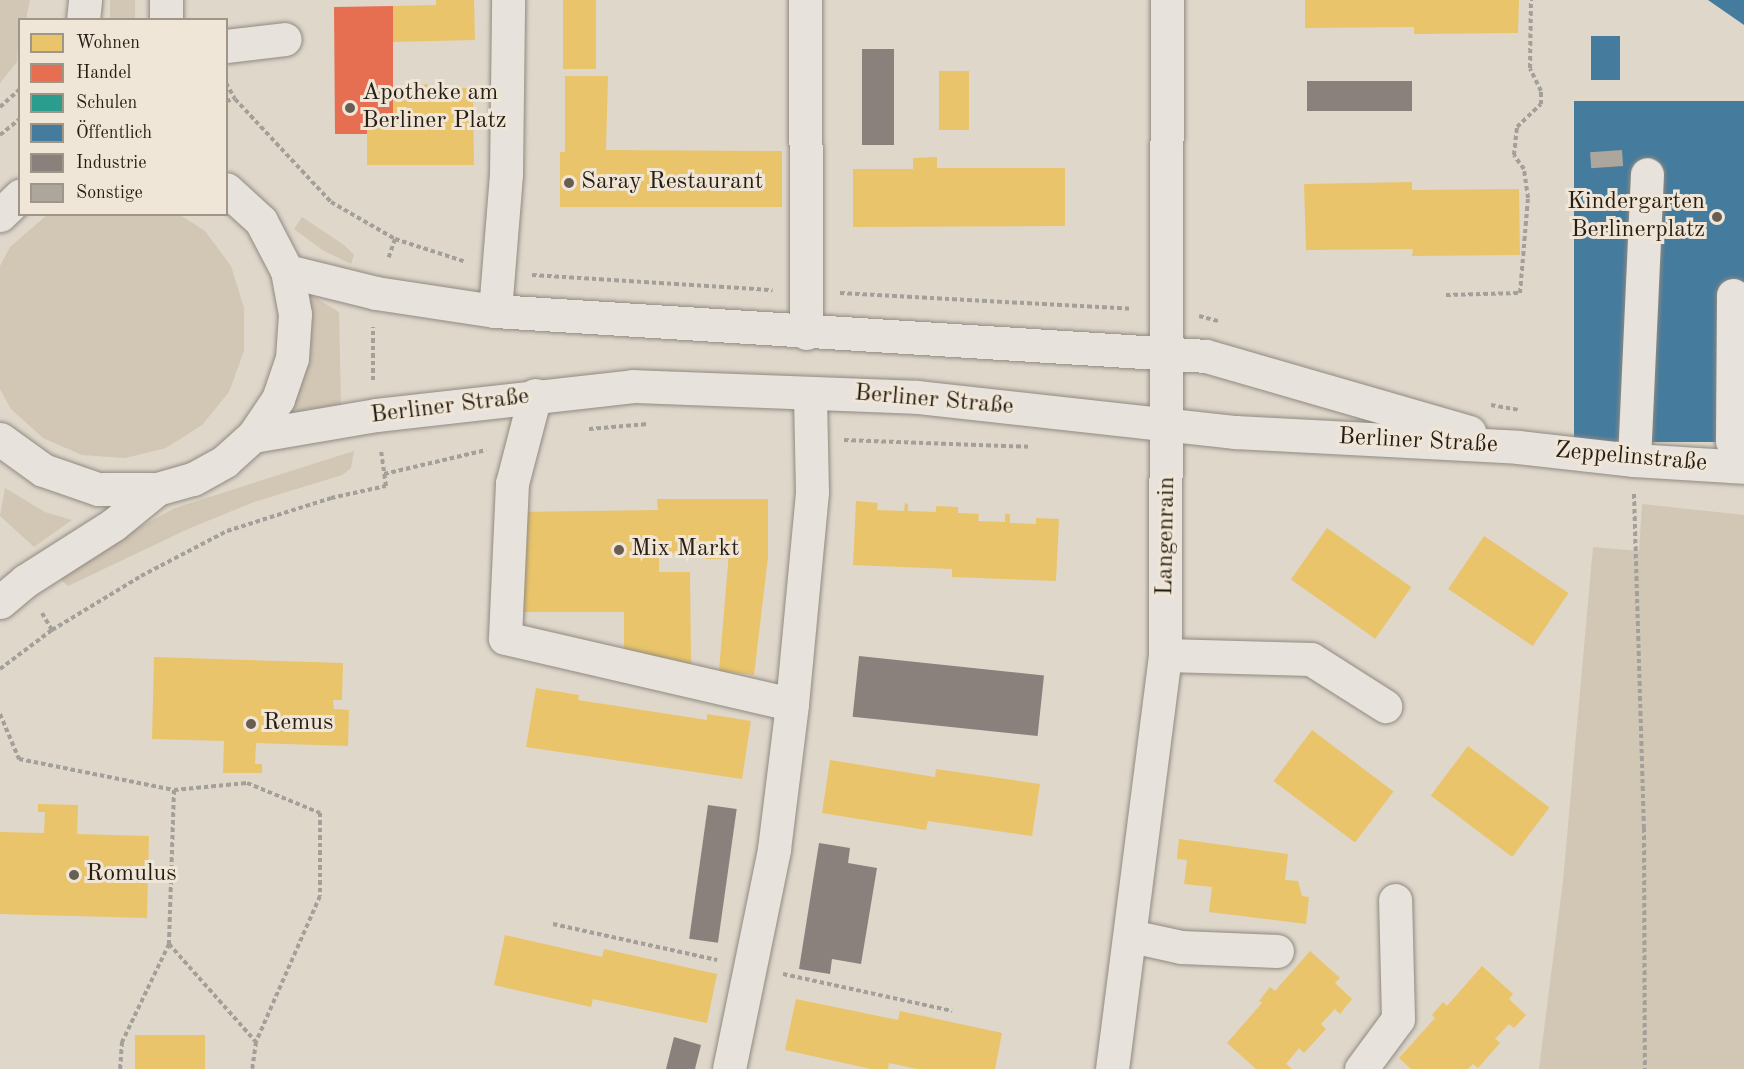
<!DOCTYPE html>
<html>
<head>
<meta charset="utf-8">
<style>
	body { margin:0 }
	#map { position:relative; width:1744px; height:1069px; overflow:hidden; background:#dfd7ca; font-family:"Old Standard TT",serif }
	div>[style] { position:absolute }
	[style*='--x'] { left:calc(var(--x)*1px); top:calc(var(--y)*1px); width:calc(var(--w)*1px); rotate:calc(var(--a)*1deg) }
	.green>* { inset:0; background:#d2c6b5; transform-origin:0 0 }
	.homes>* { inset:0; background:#e9c46a; transform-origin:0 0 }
	.shops>* { inset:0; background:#e76f51 }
	.schools>* { inset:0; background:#2a9d8f; transform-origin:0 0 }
	.public>* { inset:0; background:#457b9d; transform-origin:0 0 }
	.industry>* { inset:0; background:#8a817c; transform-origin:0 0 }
	.building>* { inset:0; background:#aca69c; transform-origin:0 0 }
	.path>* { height:4px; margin-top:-2px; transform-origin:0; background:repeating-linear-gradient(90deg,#a39f99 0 4.5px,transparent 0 7.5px) }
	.roads { filter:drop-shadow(0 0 2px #908a81) drop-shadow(0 0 2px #908a81) }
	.minor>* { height:33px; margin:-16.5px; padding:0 16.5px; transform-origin:16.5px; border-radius:16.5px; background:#e7e2dc }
	.dots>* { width:16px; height:16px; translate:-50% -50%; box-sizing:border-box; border:3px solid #f0e6d7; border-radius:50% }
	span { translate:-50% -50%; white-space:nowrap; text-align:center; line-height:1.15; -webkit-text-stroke:6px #f0e6d7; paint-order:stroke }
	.poi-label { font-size:24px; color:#281d12 }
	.left { translate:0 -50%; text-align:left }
	.right { translate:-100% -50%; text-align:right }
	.street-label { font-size:24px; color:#281d12 }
	.legend { position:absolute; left:18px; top:18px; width:210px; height:198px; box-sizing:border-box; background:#f0e6d7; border:2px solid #a09688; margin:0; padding:8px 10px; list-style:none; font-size:18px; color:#281d12 }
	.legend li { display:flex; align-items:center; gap:12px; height:30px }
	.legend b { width:30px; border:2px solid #a09688 }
</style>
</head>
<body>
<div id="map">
	<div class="green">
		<div style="clip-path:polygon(0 0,30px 0,26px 19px,20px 20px,17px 62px,0 83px)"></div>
		<div style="left:110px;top:0;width:25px;height:19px"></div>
		<div style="clip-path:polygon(47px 215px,180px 215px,205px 231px,231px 266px,244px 308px,244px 351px,229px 392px,202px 425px,166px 448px,125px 458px,82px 455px,43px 438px,11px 409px,0 389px,0 266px,10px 247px)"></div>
		<div style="clip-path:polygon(302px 217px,344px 245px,354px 255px,351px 264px,324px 251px,294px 229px)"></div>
		<div style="clip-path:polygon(309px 294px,339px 312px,341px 406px,286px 417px,310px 357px)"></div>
		<div style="clip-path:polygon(354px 451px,351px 468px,342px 475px,254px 502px,188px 529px,68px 586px,58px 577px,92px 553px,175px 508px)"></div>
		<div style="clip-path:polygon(5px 488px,45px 512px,72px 520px,34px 547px,0 516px)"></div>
		<div style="clip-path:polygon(1642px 504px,1744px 515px,1744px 1069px,1539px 1069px,1563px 881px,1593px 547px,1639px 551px)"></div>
	</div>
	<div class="homes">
		<div style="clip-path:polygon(436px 0,474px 0,475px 40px,393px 42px,393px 6px,436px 5px)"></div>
		<div style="left:563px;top:0;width:33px;height:69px"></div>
		<div style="clip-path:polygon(1305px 0,1519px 0,1518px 33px,1414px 34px,1414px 27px,1305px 28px)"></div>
		<div style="left:939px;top:71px;width:30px;height:59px"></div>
		<div style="clip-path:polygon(565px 76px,608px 76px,606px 150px,782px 151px,782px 207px,560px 207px,560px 152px,565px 152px)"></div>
		<div style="clip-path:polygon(428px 84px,428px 88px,473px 88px,474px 165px,367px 165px,367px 114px,393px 114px,393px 89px)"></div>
		<div style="clip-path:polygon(937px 157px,937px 168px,1065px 168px,1065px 226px,853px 227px,853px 169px,913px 169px,913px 158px)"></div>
		<div style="clip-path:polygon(1412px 182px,1412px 190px,1519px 189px,1520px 255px,1412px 256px,1413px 249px,1306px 250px,1304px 184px)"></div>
		<div style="clip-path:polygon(657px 499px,768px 499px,768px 557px,754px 675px,719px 671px,729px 552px,721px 553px,721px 559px,706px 559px,706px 553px,659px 553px,659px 572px,690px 572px,691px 664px,624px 658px,624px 612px,519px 612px,516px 512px,658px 510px)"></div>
		<div style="clip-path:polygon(856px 501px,878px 503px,877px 510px,904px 511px,905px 503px,908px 504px,908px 511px,936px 512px,936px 506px,958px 507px,958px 513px,979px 514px,978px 521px,1005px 522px,1005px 514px,1010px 514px,1010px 523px,1036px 524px,1036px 518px,1059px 519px,1056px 581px,952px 577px,952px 569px,853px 565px)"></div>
		<div style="left:1327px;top:528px;width:103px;height:63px;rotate:35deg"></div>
		<div style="left:1484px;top:536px;width:102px;height:64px;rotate:34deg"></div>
		<div style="clip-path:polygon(154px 657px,343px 663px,342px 700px,333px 700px,334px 709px,349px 710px,348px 746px,256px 743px,255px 764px,262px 764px,262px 773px,223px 773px,224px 741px,152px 739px)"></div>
		<div style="clip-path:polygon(536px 688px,579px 695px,578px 700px,707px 720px,707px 714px,751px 721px,742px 779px,526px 747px)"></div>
		<div style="left:1312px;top:730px;width:102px;height:64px;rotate:37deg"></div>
		<div style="left:1468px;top:746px;width:102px;height:62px;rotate:37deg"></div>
		<div style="clip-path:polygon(830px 760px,935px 777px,936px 769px,1040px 784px,1032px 836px,928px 821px,926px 830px,822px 813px)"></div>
		<div style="clip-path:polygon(38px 804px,78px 805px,77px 834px,149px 836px,147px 918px,0 914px,0 832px,44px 833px,45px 812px,38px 812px)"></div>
		<div style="clip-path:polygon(1179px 839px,1288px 854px,1285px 880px,1298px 881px,1302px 896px,1309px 897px,1306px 924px,1209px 912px,1212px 887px,1184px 884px,1187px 860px,1177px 859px)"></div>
		<div style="clip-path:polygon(505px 935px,602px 957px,604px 949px,717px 974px,707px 1023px,593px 999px,591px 1007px,494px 985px)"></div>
		<div style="clip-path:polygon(1310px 951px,1340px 978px,1335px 983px,1352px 999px,1340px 1014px,1335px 1009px,1321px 1024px,1326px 1029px,1304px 1053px,1299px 1048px,1286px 1064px,1292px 1069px,1256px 1069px,1227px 1043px,1262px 1003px,1259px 1001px,1270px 987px,1275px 991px)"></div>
		<div style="clip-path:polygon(1482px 966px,1513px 994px,1509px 999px,1526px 1015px,1514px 1028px,1509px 1024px,1495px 1039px,1500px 1043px,1478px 1068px,1473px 1064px,1468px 1069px,1411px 1069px,1399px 1058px,1435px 1018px,1432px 1015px,1443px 1002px,1447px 1006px)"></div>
		<div style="clip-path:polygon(796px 999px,898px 1020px,900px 1011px,1002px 1033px,995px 1069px,917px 1069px,889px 1063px,888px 1069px,871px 1069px,785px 1050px)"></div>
		<div style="left:135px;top:1035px;width:70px;height:34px"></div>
	</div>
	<div class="shops">
		<div style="clip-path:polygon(393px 6px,393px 114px,367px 114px,367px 134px,335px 134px,334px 7px)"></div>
	</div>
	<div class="schools">
		<div style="left:1689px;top:150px;width:55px;height:134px"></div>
	</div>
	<div class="public">
		<div style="clip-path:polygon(1708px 0,1744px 0,1744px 25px)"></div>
		<div style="left:1591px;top:36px;width:29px;height:44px"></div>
		<div style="left:1744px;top:101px;width:341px;height:170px;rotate:90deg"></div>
	</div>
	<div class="industry">
		<div style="left:894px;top:49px;width:96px;height:32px;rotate:90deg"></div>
		<div style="left:1307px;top:81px;width:105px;height:30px"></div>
		<div style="left:859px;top:656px;width:186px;height:61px;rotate:6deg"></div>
		<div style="left:708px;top:805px;width:29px;height:135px;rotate:8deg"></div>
		<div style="clip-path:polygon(819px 843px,850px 848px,848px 863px,877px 868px,861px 964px,832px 959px,830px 974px,799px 969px)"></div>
		<div style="clip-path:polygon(674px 1037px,701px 1045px,695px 1069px,666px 1069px)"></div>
	</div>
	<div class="building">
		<div style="left:1622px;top:150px;width:16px;height:32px;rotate:86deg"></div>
	</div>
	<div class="path">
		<div style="--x:226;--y:83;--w:18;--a:61"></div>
		<div style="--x:226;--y:101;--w:9;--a:-13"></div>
		<div style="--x:235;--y:99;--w:141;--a:47"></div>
		<div style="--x:331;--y:202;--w:74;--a:30"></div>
		<div style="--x:395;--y:239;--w:21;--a:109"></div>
		<div style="--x:0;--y:107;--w:27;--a:-42"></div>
		<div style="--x:0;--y:135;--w:26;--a:-39"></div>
		<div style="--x:395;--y:239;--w:75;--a:17.9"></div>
		<div style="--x:532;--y:275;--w:241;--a:3.6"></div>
		<div style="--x:840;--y:293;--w:292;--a:3.1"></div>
		<div style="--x:1446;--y:295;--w:74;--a:-1.5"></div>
		<div style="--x:1520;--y:293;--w:95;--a:-85.2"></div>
		<div style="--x:1528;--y:198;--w:29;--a:-98"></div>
		<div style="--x:1524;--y:169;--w:17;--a:-126"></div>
		<div style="--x:1514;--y:155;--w:28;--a:-84"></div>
		<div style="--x:1517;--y:127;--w:33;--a:-44"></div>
		<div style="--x:1541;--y:104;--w:13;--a:-90"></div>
		<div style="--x:1541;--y:91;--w:25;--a:-116"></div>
		<div style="--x:1530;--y:68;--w:68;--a:-89.2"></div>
		<div style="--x:1199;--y:316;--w:20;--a:15"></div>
		<div style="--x:373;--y:380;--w:53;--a:-90"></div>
		<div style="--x:1491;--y:405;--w:28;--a:10"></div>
		<div style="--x:589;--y:429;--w:59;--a:-4.8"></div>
		<div style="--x:844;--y:440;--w:187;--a:2.1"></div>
		<div style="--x:384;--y:474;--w:105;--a:-13.2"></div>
		<div style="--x:1634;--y:494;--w:334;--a:88.3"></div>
		<div style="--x:1644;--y:828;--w:241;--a:89.8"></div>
		<div style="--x:42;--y:613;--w:20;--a:60"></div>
		<div style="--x:0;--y:669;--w:65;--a:-36.9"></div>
		<div style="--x:52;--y:630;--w:104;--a:-31.2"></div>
		<div style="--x:141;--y:576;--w:97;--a:-27.6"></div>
		<div style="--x:227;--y:531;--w:109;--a:-17.6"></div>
		<div style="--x:331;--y:498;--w:56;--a:-12.3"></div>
		<div style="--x:386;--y:486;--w:36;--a:-98"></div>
		<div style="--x:0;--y:714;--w:49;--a:67.1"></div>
		<div style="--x:19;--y:759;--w:158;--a:11.3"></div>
		<div style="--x:174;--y:790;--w:154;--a:91.9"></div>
		<div style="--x:169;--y:944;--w:109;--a:115.6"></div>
		<div style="--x:122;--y:1042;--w:27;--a:94"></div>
		<div style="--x:174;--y:790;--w:73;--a:-5.5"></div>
		<div style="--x:247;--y:783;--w:79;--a:22.3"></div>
		<div style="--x:320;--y:813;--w:83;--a:90"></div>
		<div style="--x:320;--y:896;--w:159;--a:113.7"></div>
		<div style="--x:256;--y:1042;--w:27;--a:98"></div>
		<div style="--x:553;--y:924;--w:168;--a:12.4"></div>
		<div style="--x:169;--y:944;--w:131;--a:48.4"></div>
		<div style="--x:783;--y:974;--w:173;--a:12.3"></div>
	</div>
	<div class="roads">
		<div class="minor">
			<div style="--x:805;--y:0;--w:333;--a:89.8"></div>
			<div style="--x:83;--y:20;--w:20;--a:-84"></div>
			<div style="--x:166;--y:20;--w:20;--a:-90"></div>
			<div style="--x:226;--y:46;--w:59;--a:-6.8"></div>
			<div style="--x:0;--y:215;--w:28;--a:-44"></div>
			<div style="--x:287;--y:271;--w:92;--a:13.9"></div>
			<div style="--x:376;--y:293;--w:120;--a:8.6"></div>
			<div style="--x:495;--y:311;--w:712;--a:3.62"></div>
			<div style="--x:1206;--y:356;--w:274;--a:16.1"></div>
			<div style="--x:495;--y:311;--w:137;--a:-85.4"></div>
			<div style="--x:506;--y:174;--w:174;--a:-89.3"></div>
			<div style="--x:535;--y:395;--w:91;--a:104.6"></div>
			<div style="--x:512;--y:483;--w:155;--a:92.6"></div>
			<div style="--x:505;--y:638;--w:294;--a:13"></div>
			<div style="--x:253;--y:436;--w:125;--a:-9.7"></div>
			<div style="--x:376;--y:415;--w:259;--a:-6.4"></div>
			<div style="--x:633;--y:386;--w:284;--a:2.2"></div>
			<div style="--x:917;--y:397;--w:320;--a:6.3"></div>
			<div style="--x:1235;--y:432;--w:283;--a:3"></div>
			<div style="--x:1518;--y:447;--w:117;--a:6.4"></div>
			<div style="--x:1634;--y:460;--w:110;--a:3.6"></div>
			<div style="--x:0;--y:439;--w:53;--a:35.8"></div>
			<div style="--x:43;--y:470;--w:58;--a:19.1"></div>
			<div style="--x:98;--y:489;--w:59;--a:0"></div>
			<div style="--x:157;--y:489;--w:37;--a:-16"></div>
			<div style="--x:193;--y:479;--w:37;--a:-29"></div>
			<div style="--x:225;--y:461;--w:38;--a:-42"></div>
			<div style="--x:253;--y:436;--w:45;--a:-56"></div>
			<div style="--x:278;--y:399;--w:43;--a:-71.1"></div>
			<div style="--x:292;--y:358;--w:44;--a:-86.1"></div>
			<div style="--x:295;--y:314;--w:44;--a:-100.5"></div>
			<div style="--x:287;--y:271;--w:56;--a:-117.5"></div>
			<div style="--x:261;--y:221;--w:47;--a:-137.6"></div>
			<div style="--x:1732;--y:441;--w:146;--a:-89.6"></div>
			<div style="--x:1634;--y:460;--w:286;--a:-87.4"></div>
			<div style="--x:0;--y:602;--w:33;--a:-40"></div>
			<div style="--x:25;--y:581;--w:104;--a:-32.5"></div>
			<div style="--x:113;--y:525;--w:57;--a:-39.3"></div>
			<div style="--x:1165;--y:655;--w:146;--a:1.6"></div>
			<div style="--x:1311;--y:659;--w:88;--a:32.4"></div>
			<div style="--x:1131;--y:936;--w:51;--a:12.4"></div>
			<div style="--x:1181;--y:947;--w:96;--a:2.4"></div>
			<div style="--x:729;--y:1069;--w:225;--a:-78.4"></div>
			<div style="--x:774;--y:849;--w:146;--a:-82.9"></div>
			<div style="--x:792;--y:704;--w:213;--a:-84.6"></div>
			<div style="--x:812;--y:492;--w:99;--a:-91.2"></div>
			<div style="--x:1112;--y:1069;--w:417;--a:-82.7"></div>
			<div style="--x:1165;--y:655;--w:655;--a:-89.83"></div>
			<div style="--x:1361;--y:1069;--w:62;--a:-53.5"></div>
			<div style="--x:1398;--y:1019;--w:119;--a:-91.4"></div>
		</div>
	</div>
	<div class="dots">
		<div style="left:350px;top:108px;background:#685e52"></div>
		<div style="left:569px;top:183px;background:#685e52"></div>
		<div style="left:1717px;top:217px;background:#685e52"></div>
		<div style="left:619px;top:550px;background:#685e52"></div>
		<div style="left:251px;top:724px;background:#685e52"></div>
		<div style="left:74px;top:875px;background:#685e52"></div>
	</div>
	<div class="poi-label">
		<span class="left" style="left:362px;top:108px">Apotheke am<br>Berliner Platz</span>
		<span class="left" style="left:581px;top:183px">Saray Restaurant</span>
		<span class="right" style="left:1705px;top:217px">Kindergarten<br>Berlinerplatz</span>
		<span class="left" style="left:631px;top:550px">Mix Markt</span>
		<span class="left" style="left:263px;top:724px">Remus</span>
		<span class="left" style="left:86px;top:875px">Romulus</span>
	</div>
	<div class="street-label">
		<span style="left:934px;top:401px;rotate:5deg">Berliner Straße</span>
		<span style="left:450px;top:407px;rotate:-7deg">Berliner Straße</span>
		<span style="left:1418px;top:442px;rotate:3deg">Berliner Straße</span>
		<span style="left:1631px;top:458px;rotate:5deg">Zeppelinstraße</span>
		<span style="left:1167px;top:536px;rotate:-89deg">Langenrain</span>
	</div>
	<ul class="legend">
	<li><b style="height:16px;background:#e9c46a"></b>Wohnen</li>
	<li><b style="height:16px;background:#e76f51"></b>Handel</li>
	<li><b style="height:16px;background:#2a9d8f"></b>Schulen</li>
	<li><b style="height:16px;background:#457b9d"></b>Öffentlich</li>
	<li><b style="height:16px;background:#8a817c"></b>Industrie</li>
	<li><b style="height:16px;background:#aca69c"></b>Sonstige</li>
	</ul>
</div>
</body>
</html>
